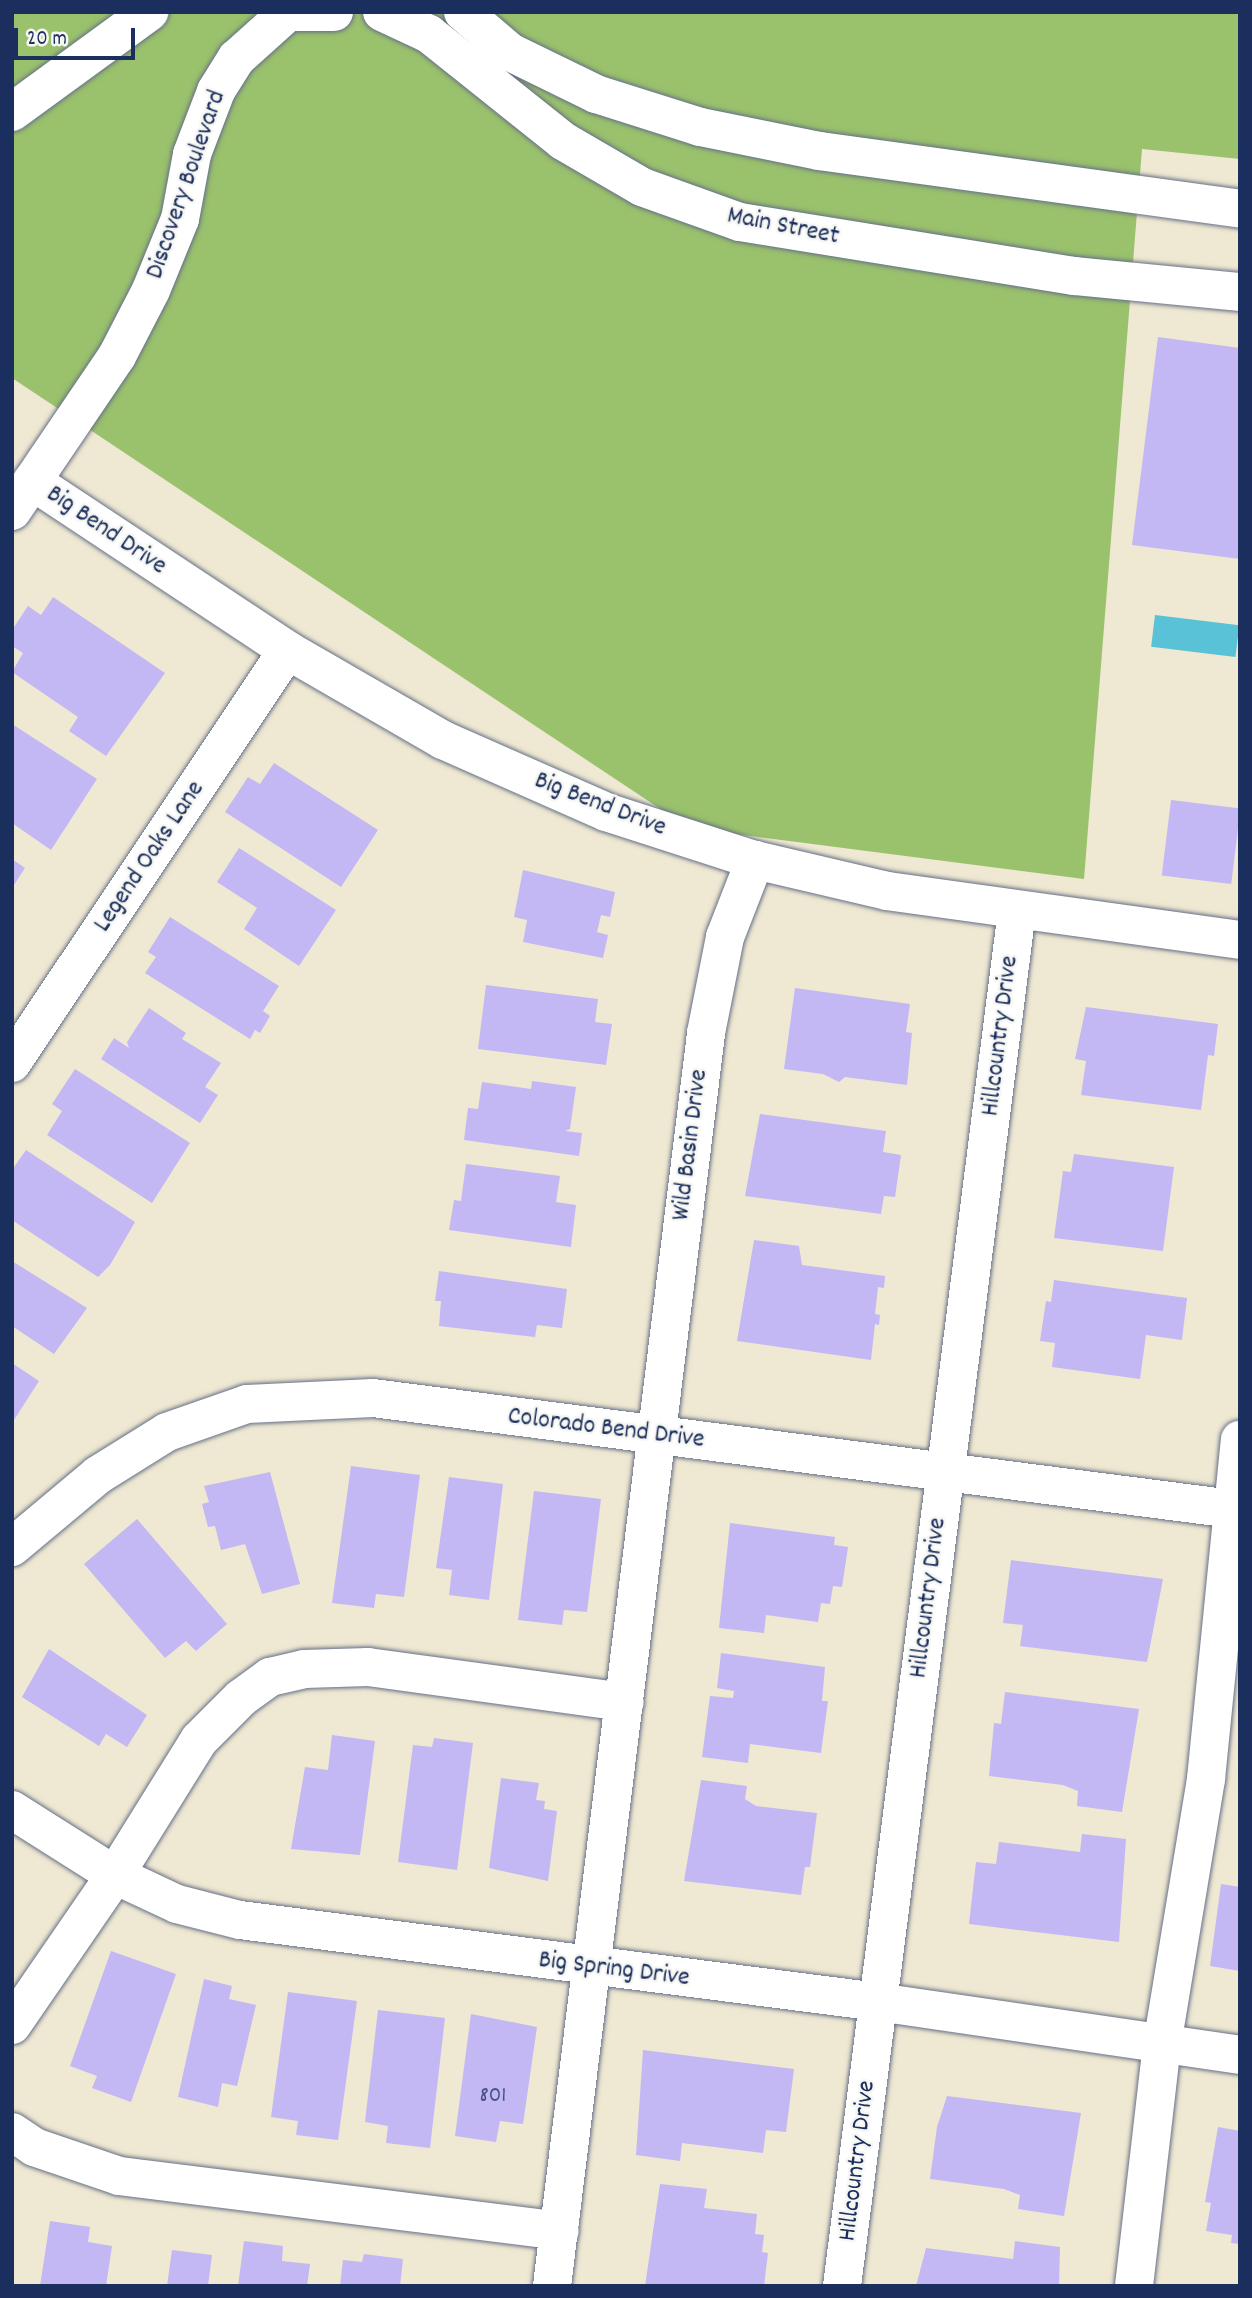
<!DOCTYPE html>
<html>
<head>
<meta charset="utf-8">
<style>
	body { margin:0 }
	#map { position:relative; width:1252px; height:2298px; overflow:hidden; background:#efe8d2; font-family:Dekko,sans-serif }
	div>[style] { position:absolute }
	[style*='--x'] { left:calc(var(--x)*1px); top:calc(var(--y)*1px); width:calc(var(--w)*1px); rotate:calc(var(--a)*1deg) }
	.green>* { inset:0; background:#9ac16c }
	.water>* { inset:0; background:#59c2d6; transform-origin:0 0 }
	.building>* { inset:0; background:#c3b8f4; transform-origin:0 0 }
	.roads { filter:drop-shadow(0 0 2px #657087) drop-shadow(0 0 2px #657087) }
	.minor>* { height:38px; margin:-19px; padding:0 19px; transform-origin:19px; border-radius:19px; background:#fff }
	span { translate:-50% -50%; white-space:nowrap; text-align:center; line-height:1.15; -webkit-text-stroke:5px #f6f6f2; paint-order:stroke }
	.number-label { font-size:23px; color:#455184 }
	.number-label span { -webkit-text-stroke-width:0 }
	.street-label { font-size:26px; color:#1b2f5e }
	.frame { position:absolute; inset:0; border:14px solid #1b2f5e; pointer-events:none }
	.scale { position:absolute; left:14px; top:28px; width:121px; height:32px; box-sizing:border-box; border:4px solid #1b2f5e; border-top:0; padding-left:9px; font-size:21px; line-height:24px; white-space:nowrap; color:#1b2f5e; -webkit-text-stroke:5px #f6f6f2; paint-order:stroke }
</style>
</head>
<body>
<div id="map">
	<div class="green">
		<div style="clip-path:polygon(12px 12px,1240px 12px,1240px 159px,1142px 149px,1084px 879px,689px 828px,12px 378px)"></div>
	</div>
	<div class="water">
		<div style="left:1155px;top:615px;width:85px;height:32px;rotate:7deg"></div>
	</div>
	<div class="building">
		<div style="clip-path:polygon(1158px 337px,1240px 348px,1240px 559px,1132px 545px)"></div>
		<div style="clip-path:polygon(53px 597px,165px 673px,106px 756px,69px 731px,78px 717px,12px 672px,23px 653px,12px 646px,12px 630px,28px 606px,41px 615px)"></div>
		<div style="clip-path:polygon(12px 724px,97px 779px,51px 850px,12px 823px)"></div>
		<div style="clip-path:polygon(274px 763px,378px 830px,341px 887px,225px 812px,248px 777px,260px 784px)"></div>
		<div style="left:1171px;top:800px;width:70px;height:76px;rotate:7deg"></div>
		<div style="clip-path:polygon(239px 848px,336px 910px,299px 966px,244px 929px,257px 908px,217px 882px)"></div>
		<div style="clip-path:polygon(12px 859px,25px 868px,12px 888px)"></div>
		<div style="clip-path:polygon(523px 870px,615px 892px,610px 917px,601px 915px,597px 932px,608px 935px,603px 958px,523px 942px,527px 920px,514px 917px)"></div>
		<div style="clip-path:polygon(170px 917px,279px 986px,263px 1011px,270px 1016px,260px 1033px,255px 1030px,250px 1039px,145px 973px,156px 957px,148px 952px)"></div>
		<div style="clip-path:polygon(486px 985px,598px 999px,595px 1022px,612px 1024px,606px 1065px,478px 1049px)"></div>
		<div style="clip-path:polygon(795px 988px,910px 1004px,906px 1032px,912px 1033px,907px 1085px,845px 1077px,839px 1082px,823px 1074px,784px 1069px)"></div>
		<div style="clip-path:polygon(1086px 1007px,1218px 1024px,1214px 1056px,1208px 1055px,1201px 1110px,1081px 1095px,1086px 1061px,1075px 1059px)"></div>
		<div style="clip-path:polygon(149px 1008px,186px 1033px,182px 1039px,221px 1063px,205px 1087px,218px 1095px,200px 1123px,101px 1059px,114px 1038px,129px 1048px,127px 1042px)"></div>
		<div style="clip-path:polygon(75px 1069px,190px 1143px,152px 1203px,47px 1135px,62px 1111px,52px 1104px)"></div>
		<div style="clip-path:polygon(532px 1081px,576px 1087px,570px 1129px,565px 1131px,582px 1133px,579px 1156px,464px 1140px,468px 1108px,478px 1109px,482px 1082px,531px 1089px)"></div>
		<div style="clip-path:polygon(760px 1114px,886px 1131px,883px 1152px,901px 1155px,895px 1197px,884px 1196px,881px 1214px,745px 1196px)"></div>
		<div style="clip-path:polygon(26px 1150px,135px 1222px,110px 1265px,98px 1277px,12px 1220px,12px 1170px)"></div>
		<div style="clip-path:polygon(1074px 1154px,1174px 1167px,1163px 1251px,1054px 1238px,1063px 1171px,1071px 1172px)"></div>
		<div style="clip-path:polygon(466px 1164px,560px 1176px,556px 1202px,576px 1205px,571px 1247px,449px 1230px,454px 1200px,461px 1201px)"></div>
		<div style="clip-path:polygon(754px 1240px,799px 1246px,802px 1265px,885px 1276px,884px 1288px,878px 1287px,875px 1314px,880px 1315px,879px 1325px,875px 1324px,871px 1360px,737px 1341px)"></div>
		<div style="clip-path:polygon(12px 1261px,87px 1308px,54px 1354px,12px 1326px)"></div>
		<div style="clip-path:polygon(439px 1271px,567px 1289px,562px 1328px,537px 1325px,535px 1337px,439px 1326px,441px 1301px,435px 1301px)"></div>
		<div style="clip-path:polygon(1054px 1280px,1187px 1298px,1182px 1340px,1146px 1335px,1140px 1379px,1052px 1367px,1055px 1343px,1040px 1341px,1046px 1301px,1051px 1302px)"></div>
		<div style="clip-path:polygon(12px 1363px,39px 1381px,12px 1423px)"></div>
		<div style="clip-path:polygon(351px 1466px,420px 1475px,404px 1597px,376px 1594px,374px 1608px,332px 1603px)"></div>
		<div style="clip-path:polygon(270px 1472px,300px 1584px,262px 1594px,245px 1544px,221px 1550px,215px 1526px,208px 1527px,202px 1504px,209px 1502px,204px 1486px)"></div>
		<div style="clip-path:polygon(449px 1477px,503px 1484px,489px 1600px,449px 1595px,452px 1570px,436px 1568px)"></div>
		<div style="clip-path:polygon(534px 1491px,601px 1499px,587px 1612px,564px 1610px,562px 1625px,518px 1620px)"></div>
		<div style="clip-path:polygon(137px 1519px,227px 1624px,196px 1651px,186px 1641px,165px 1658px,84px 1564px)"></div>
		<div style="clip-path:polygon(730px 1523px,835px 1537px,834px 1545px,848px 1547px,842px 1587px,833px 1586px,830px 1604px,821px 1603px,818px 1622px,766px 1615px,764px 1633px,719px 1628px)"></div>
		<div style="clip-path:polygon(1011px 1560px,1163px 1579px,1147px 1662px,1020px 1646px,1023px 1625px,1003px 1623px)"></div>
		<div style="clip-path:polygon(49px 1649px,147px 1715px,127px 1747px,106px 1734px,99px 1746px,22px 1697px)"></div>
		<div style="clip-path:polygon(721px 1653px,825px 1667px,822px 1701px,828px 1701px,821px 1753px,750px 1744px,748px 1763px,702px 1757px,710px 1696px,733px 1698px,734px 1691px,717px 1688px)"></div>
		<div style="clip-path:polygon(1005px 1692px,1139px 1709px,1122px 1812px,1077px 1806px,1078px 1791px,1063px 1785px,989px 1776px,994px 1723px,1001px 1724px)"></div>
		<div style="clip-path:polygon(332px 1735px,375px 1741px,360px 1855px,291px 1849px,305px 1767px,328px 1770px)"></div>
		<div style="clip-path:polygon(434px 1738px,473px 1743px,457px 1870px,398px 1862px,413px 1745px,432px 1747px)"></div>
		<div style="clip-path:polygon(501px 1778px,539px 1783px,536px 1800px,545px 1801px,544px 1809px,557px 1811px,548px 1881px,489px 1868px)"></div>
		<div style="clip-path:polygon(701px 1780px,747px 1786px,745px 1799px,756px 1806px,817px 1813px,810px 1867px,805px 1867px,801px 1895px,684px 1881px)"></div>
		<div style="clip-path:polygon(1082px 1834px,1126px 1839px,1119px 1942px,969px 1924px,976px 1862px,996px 1864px,999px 1842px,1080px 1852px)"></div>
		<div style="clip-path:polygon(1221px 1884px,1240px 1887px,1240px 1971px,1210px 1966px)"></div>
		<div style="clip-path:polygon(111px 1951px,176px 1974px,131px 2102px,92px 2088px,97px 2076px,70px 2066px)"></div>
		<div style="clip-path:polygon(204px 1979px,232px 1986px,229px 1999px,256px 2005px,237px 2086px,222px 2083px,218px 2107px,178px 2097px)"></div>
		<div style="clip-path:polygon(288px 1992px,357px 2001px,338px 2140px,296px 2135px,298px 2121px,271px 2117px)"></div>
		<div style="clip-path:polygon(378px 2010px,445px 2018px,430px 2148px,386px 2143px,388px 2126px,365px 2122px)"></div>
		<div style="clip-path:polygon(471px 2014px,537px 2027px,523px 2124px,500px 2121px,496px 2142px,455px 2136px)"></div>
		<div style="clip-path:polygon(643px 2050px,794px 2069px,786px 2132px,766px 2130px,763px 2153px,682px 2143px,680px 2161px,636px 2155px)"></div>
		<div style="clip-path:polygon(947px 2096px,1081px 2113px,1064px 2216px,1018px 2209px,1020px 2195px,1004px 2189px,930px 2179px,937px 2127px)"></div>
		<div style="clip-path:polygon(1218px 2127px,1240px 2131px,1240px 2244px,1231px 2243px,1232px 2235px,1206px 2231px,1211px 2203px,1205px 2202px)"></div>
		<div style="clip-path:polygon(660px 2184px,707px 2189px,704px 2208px,757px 2214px,755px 2234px,764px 2235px,762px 2252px,768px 2253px,764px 2286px,645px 2286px)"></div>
		<div style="clip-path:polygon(50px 2221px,90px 2227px,88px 2242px,112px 2246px,106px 2286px,40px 2286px)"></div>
		<div style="clip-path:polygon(244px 2241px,283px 2246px,282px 2261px,310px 2264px,307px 2286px,238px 2286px)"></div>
		<div style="clip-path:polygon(1015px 2241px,1060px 2247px,1059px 2286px,916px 2286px,926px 2248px,1013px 2259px)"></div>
		<div style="clip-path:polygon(172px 2250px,212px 2255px,208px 2286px,167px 2286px)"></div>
		<div style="clip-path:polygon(364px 2254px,403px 2259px,400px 2286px,340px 2286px,343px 2260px,362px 2262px)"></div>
	</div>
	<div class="roads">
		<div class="minor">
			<div style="--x:284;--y:12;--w:50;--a:0"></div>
			<div style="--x:382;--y:12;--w:52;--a:25.1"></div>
			<div style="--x:429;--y:34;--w:171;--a:38.6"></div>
			<div style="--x:563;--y:141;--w:91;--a:30.2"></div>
			<div style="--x:642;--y:187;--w:104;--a:19.7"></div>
			<div style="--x:740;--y:222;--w:338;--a:9.2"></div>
			<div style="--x:1074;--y:276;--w:167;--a:5.5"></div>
			<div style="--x:463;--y:12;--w:62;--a:40.4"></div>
			<div style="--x:510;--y:52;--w:96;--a:26"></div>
			<div style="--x:596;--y:94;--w:109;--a:17.6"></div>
			<div style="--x:700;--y:127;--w:121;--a:11.4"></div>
			<div style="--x:819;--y:151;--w:425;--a:7.8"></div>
			<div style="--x:12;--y:112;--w:170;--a:-36.1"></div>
			<div style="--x:32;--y:481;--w:306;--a:33.5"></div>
			<div style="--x:287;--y:650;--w:180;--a:30"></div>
			<div style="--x:443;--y:740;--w:178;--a:23.8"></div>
			<div style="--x:606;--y:812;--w:157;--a:17.9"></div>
			<div style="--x:755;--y:860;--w:136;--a:13.2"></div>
			<div style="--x:887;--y:891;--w:356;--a:7.9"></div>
			<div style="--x:12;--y:511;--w:187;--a:-55.9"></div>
			<div style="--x:117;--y:356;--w:74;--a:-62.7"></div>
			<div style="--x:151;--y:290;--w:77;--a:-67.8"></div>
			<div style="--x:180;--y:219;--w:66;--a:-79.5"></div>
			<div style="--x:192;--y:154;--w:67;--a:-69.1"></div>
			<div style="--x:216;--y:91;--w:39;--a:-58"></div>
			<div style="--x:237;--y:58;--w:67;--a:-42"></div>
			<div style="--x:12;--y:1063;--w:496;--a:-56.3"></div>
			<div style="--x:12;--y:1547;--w:112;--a:-39.9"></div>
			<div style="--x:98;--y:1475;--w:81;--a:-31.9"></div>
			<div style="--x:167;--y:1432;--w:85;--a:-19.3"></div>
			<div style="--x:247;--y:1404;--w:126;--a:-2.7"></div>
			<div style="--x:373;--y:1398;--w:874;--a:7.36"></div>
			<div style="--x:12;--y:1810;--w:122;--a:32.3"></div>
			<div style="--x:115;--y:1875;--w:68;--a:25.1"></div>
			<div style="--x:177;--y:1904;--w:65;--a:14.3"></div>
			<div style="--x:240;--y:1920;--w:643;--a:7.32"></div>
			<div style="--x:878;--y:2002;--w:366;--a:8.3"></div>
			<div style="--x:12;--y:2025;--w:182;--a:-55.5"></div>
			<div style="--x:115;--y:1875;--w:159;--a:-58.1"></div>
			<div style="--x:199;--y:1740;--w:59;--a:-45"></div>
			<div style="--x:241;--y:1698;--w:36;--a:-36"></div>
			<div style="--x:270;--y:1677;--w:35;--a:-13"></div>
			<div style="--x:304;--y:1669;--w:64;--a:-1.8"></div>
			<div style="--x:368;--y:1667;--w:259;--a:7.8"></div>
			<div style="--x:12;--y:2132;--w:27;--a:34"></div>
			<div style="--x:34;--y:2147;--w:90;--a:18.8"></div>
			<div style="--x:119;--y:2176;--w:444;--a:7.1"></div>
			<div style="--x:552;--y:2286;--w:1262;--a:-82.99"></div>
			<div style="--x:706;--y:1033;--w:98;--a:-78.8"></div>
			<div style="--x:725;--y:937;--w:83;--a:-68.7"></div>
			<div style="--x:842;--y:2286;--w:1386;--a:-82.75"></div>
			<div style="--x:1134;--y:2286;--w:243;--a:-83.4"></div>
			<div style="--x:1162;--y:2045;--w:270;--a:-80.6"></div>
			<div style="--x:1206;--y:1779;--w:341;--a:-84.3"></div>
		</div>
	</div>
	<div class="number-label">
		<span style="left:493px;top:2097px">801</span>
	</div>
	<div class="street-label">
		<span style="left:187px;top:185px;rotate:-71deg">Discovery Boulevard</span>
		<span style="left:783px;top:227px;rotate:11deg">Main Street</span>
		<span style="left:106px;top:531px;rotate:34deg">Big Bend Drive</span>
		<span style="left:600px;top:805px;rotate:21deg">Big Bend Drive</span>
		<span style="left:150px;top:857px;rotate:-56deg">Legend Oaks Lane</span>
		<span style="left:1001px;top:1036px;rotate:-83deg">Hillcountry Drive</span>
		<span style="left:691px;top:1145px;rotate:-83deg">Wild Basin Drive</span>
		<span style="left:606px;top:1429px;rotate:7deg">Colorado Bend Drive</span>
		<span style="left:929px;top:1598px;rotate:-83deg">Hillcountry Drive</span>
		<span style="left:614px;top:1970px;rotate:7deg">Big Spring Drive</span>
		<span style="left:858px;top:2161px;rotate:-83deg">Hillcountry Drive</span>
	</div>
	<div class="frame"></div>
	<div class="scale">20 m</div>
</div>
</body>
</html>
